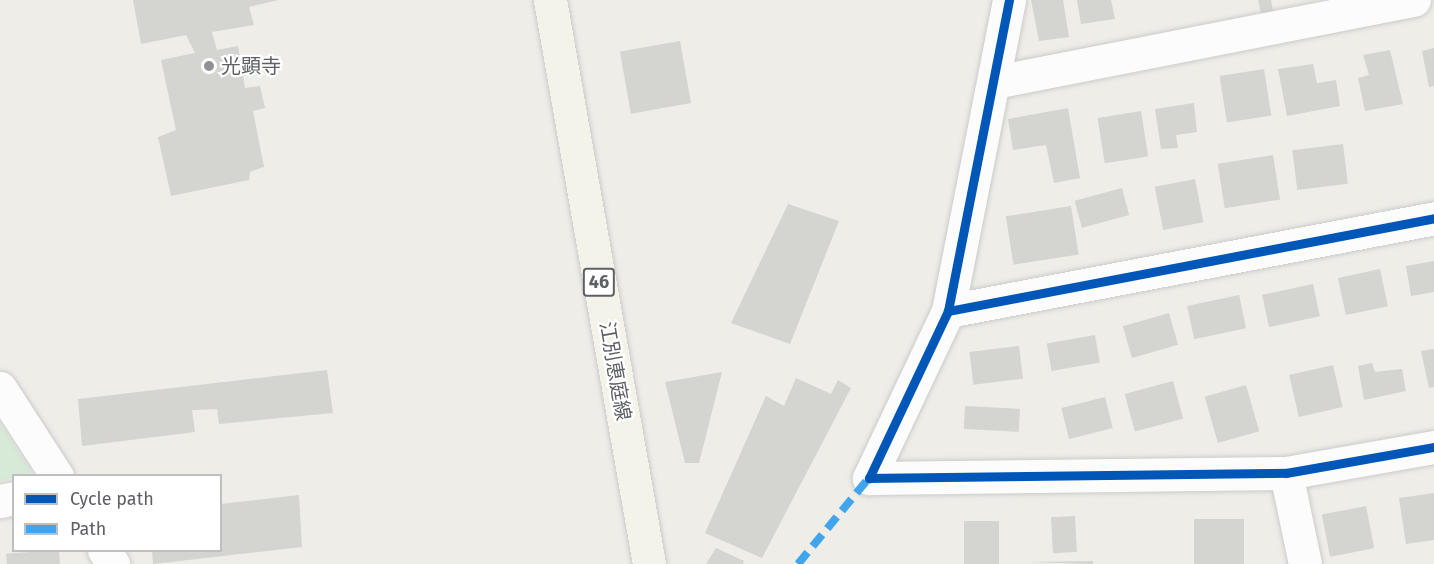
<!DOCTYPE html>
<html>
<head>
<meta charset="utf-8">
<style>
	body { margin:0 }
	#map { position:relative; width:1434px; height:564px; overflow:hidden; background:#eeede8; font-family:"Fira Sans","Noto Sans JP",sans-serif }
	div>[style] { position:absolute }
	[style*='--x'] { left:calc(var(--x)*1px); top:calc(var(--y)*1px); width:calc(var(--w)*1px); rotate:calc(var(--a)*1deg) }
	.green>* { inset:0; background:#d6ead7 }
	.building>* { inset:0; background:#d4d4d1; transform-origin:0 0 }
	.roads { filter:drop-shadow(0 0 2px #cbcbca) drop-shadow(0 0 2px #cbcbca) }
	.minor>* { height:33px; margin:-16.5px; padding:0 16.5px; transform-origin:16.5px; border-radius:16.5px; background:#fcfcfc }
	.major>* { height:33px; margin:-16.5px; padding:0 16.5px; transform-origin:16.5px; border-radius:16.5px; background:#f3f3e9 }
	.quiet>* { height:8px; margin-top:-4px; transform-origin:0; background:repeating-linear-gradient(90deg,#41a5ee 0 15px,transparent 0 23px) }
	.cycleway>* { height:9px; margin:-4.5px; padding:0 4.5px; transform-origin:4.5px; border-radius:4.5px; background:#0057b8 }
	.dots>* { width:16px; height:16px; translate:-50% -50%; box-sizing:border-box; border:3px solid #fff; border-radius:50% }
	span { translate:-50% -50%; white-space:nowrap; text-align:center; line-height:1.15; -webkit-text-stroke:4.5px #fff; paint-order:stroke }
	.shield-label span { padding:2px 4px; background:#fff; border:2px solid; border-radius:4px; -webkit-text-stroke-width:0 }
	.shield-label { font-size:18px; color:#5e6066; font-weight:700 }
	.poi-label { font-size:20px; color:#5e6066 }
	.left { translate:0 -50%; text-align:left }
	.street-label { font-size:20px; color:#5e6066 }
	.legend { position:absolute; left:12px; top:474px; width:210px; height:78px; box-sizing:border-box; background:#fff; border:2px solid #bfbfc2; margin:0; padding:8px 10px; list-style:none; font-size:18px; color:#5e6066 }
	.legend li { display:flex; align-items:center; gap:12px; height:30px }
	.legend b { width:30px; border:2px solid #bfbfc2 }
</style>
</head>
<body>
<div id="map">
	<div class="green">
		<div style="clip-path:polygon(0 423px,32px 473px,0 481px)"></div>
	</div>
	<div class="building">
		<div style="clip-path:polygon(133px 0,279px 0,249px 7px,254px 25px,212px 32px,217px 50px,238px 46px,245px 88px,260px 86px,265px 108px,253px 111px,264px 167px,250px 172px,249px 180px,171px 196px,158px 137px,176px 130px,161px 60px,195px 53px,186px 35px,141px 44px)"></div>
		<div style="clip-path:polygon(1031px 0,1063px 0,1069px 37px,1039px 41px)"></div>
		<div style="clip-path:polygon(1077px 0,1111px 0,1115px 19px,1081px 24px)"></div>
		<div style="clip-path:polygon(1258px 0,1271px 0,1273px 11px,1261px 13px)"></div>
		<div style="left:680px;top:41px;width:63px;height:61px;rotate:80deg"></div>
		<div style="clip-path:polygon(1434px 48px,1434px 86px,1429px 87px,1422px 51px)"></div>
		<div style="clip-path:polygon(1390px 50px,1403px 104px,1365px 111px,1358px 78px,1369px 75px,1363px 55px)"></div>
		<div style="clip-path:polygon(1313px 64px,1317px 83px,1336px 80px,1340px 106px,1287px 116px,1278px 69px)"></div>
		<div style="left:1264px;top:69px;width:47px;height:45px;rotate:81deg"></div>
		<div style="clip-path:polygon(1194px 103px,1197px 132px,1176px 135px,1178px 148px,1161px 149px,1155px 109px)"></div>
		<div style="clip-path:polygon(1068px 108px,1080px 178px,1054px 183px,1046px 145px,1013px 150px,1008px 119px)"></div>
		<div style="left:1141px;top:111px;width:46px;height:44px;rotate:81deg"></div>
		<div style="left:1343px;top:144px;width:40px;height:51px;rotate:83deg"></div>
		<div style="left:1273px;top:155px;width:45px;height:56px;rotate:81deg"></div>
		<div style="left:1195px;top:179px;width:44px;height:41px;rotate:79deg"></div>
		<div style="left:1122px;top:188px;width:28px;height:49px;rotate:75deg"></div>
		<div style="clip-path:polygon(788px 204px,839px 221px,790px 344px,731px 323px)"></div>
		<div style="left:1071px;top:206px;width:49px;height:66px;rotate:81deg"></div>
		<div style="clip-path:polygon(1434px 261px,1434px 292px,1411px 296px,1406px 266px)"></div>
		<div style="left:1380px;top:269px;width:38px;height:43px;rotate:78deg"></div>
		<div style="left:1313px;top:284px;width:33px;height:52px;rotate:78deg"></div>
		<div style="left:1239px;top:295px;width:34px;height:53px;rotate:78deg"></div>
		<div style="left:1169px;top:313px;width:33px;height:48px;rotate:74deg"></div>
		<div style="left:1095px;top:335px;width:28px;height:49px;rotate:80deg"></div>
		<div style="left:1019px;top:346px;width:33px;height:50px;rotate:83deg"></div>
		<div style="clip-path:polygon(1434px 349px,1434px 387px,1429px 388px,1421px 351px)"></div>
		<div style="clip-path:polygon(1372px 363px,1375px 372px,1402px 369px,1406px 391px,1364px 400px,1358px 366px)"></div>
		<div style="left:1333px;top:365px;width:43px;height:45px;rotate:77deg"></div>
		<div style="clip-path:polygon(327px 370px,333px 413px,219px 424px,217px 409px,192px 410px,195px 432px,82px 446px,78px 399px)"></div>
		<div style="clip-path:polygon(722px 372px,699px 463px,685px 463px,665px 382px)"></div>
		<div style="clip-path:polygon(796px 378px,831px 394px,838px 380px,851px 388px,762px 558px,705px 533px,766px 396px,784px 406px)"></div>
		<div style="left:1173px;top:381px;width:39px;height:50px;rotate:75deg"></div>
		<div style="left:1246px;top:385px;width:48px;height:43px;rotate:74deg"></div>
		<div style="left:1105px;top:397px;width:32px;height:45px;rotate:76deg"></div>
		<div style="left:965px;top:406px;width:55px;height:23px;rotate:3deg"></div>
		<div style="clip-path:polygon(1434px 493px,1434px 540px,1406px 544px,1399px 498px)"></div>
		<div style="clip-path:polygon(299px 495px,302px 547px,153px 564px,152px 550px,220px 550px,220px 504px)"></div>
		<div style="left:1366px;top:506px;width:43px;height:45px;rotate:79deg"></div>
		<div style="left:1075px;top:516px;width:36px;height:24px;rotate:87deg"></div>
		<div style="left:1194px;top:519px;width:50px;height:45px"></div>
		<div style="left:964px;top:521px;width:35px;height:43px"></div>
		<div style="clip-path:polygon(716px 548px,744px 561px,743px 564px,706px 564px)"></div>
		<div style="left:59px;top:550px;width:14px;height:53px;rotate:86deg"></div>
		<div style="clip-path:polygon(1093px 561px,1093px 564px,1026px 562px)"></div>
	</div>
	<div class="roads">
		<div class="minor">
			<div style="--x:1009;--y:0;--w:317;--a:101.1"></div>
			<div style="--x:948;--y:311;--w:185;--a:115.3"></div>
			<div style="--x:869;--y:478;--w:417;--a:-0.7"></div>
			<div style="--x:1286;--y:473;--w:150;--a:-10"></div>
			<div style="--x:995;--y:82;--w:427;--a:-11.1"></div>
			<div style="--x:948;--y:311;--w:495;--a:-10.8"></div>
			<div style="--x:0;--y:388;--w:105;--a:57.1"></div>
			<div style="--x:1286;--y:473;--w:93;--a:78.2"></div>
			<div style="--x:0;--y:501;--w:14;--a:-12"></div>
			<div style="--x:104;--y:550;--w:17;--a:57"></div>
		</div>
		<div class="major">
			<div style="--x:550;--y:0;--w:573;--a:80.04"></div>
		</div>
	</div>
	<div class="quiet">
		<div style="--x:798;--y:564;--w:112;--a:-50.5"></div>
	</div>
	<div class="cycleway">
		<div style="--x:1009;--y:0;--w:317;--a:101.1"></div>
		<div style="--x:948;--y:311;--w:185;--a:115.3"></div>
		<div style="--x:869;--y:478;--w:417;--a:-0.7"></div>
		<div style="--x:1286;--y:473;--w:150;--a:-10"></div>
		<div style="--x:948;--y:311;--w:495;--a:-10.8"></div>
	</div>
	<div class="dots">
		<div style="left:209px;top:66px;background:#909194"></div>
	</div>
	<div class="shield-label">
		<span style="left:599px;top:282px">46</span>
	</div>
	<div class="poi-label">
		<span class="left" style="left:221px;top:66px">光顕寺</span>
	</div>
	<div class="street-label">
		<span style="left:615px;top:371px;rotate:80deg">江別恵庭線</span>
	</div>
	<ul class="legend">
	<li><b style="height:8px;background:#0057b8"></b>Cycle path</li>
	<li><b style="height:8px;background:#41a5ee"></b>Path</li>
	</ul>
</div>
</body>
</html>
